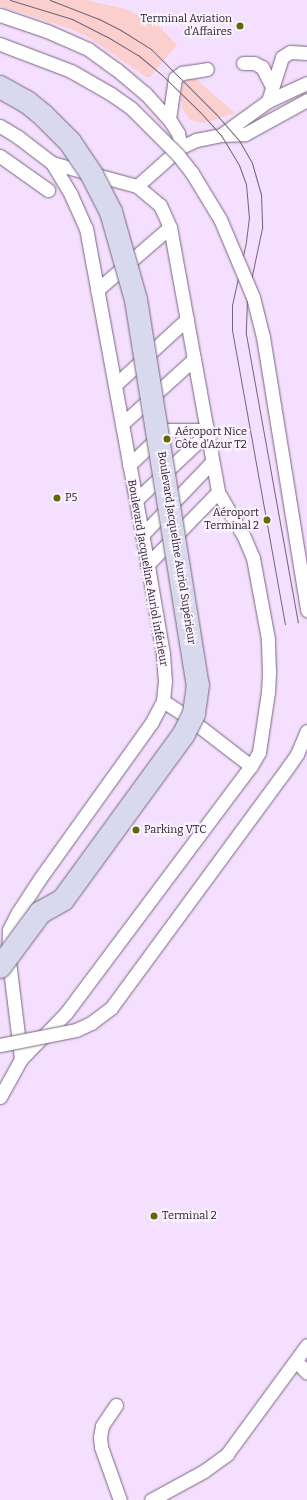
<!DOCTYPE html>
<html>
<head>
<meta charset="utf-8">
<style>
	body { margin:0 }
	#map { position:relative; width:307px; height:1500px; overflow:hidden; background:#f4e0fe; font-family:Bitter,serif }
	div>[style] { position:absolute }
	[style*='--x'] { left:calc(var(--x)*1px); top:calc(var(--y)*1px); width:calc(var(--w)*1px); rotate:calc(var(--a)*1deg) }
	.green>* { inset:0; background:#fbcfce }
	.roads { filter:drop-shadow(0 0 1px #77657f) drop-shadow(0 0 1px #77657f) }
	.lane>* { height:13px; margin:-6.5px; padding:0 6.5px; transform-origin:6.5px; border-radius:6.5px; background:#fff }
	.tram>* { height:1px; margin:-0.5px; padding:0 0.5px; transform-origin:0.5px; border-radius:0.5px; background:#716578 }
	.bridges { filter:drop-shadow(0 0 1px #77657f) drop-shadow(0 0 1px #77657f) }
	.lane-bridge>* { height:13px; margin:-6.5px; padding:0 6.5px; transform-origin:6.5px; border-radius:6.5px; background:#fff }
	.secondary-bridge>* { height:22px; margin:-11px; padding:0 11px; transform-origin:11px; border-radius:11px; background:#d9d9ed }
	.dots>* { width:11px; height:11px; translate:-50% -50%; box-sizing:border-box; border:2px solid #fbf3fe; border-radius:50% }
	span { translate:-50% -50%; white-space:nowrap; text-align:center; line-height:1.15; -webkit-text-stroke:3.5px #fbf3fe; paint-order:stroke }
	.poi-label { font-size:11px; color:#221b26 }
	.right { translate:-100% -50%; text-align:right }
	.left { translate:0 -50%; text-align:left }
	.street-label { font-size:11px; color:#221b26 }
</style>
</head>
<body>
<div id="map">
	<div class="green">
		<div style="clip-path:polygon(0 0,86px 0,126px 9px,157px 24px,177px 45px,150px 77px,146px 77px,88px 37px,71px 29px,0 6px)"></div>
		<div style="clip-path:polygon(189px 79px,196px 79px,235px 113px,204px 123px,190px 120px,182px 108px,181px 94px,183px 83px)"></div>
	</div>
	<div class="roads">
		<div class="lane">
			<div style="--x:0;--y:15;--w:50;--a:18.8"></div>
			<div style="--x:47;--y:31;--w:45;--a:23.7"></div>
			<div style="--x:88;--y:49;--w:34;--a:36"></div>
			<div style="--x:116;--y:69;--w:38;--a:40"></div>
			<div style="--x:145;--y:93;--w:39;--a:48"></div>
			<div style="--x:171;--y:122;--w:13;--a:58"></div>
			<div style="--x:178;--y:133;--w:14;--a:78"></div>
			<div style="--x:243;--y:63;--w:11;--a:0"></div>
			<div style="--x:254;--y:63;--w:9;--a:27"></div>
			<div style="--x:262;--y:67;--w:22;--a:63"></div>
			<div style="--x:268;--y:101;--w:46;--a:-72.3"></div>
			<div style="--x:282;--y:57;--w:9;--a:-32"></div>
			<div style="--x:290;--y:52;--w:17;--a:3"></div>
			<div style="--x:169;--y:119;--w:41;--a:-81.7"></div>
			<div style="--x:175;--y:78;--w:9;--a:-36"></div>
			<div style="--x:182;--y:73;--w:25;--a:-9"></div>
			<div style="--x:0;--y:126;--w:21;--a:31"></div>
			<div style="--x:18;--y:137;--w:43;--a:37.4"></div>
			<div style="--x:52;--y:163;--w:37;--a:59"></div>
			<div style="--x:71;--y:195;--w:36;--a:66"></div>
			<div style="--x:86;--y:228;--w:350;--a:79.6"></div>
			<div style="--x:149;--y:572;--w:83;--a:80.3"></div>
			<div style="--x:163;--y:654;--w:27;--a:86"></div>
			<div style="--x:165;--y:681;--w:20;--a:96"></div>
			<div style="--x:163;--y:701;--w:24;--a:118"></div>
			<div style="--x:152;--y:722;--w:194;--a:125.6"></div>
			<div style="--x:39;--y:880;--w:38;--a:123"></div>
			<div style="--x:18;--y:912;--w:20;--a:117"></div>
			<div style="--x:9;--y:930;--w:23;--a:92"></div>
			<div style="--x:8;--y:953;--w:107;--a:83"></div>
			<div style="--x:221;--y:135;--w:24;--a:-2"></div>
			<div style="--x:245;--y:134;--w:71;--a:-28.7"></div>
			<div style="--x:0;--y:156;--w:59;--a:35.3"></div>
			<div style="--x:52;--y:163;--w:88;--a:15.1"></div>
			<div style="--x:137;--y:186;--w:30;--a:40"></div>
			<div style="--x:160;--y:205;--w:24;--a:66"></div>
			<div style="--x:170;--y:227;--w:269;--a:79.7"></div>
			<div style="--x:218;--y:492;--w:102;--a:134.2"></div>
			<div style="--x:137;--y:186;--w:59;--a:-41.6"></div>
			<div style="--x:181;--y:147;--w:17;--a:-25"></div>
			<div style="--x:196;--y:140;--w:25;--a:-11"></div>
			<div style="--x:221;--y:135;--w:58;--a:-35.9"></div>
			<div style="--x:268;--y:101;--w:43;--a:-24.8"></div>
			<div style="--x:97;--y:290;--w:96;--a:-40.8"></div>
			<div style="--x:115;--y:385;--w:98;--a:-42.5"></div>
			<div style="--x:122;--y:424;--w:97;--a:-42.1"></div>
			<div style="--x:129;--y:465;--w:51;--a:-43.4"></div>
			<div style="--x:166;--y:430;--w:41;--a:0"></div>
			<div style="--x:136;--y:500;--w:98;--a:-43.3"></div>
			<div style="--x:142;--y:535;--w:101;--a:-46.2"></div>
			<div style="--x:163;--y:701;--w:27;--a:33"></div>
			<div style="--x:186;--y:716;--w:82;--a:37.6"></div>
			<div style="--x:0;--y:1097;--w:43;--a:-61.1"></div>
			<div style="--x:21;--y:1059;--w:64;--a:-45.6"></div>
			<div style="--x:66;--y:1013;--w:309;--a:-53.2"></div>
			<div style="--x:251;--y:766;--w:16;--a:-60"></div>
			<div style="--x:259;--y:752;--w:61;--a:-81.5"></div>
			<div style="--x:268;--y:692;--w:20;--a:-87"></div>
			<div style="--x:269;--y:672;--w:33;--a:-92"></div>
			<div style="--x:268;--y:639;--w:82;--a:-100.5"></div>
			<div style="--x:253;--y:558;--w:25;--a:-113"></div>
			<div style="--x:243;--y:535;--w:50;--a:-120.2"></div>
			<div style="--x:296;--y:1361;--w:16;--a:47"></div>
			<div style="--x:116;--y:1405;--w:25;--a:124"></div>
			<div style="--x:102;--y:1426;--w:11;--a:100"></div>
			<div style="--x:100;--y:1437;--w:10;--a:84"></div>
			<div style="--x:101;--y:1447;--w:56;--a:70.3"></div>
			<div style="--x:151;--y:1500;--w:60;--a:-28.7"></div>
			<div style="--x:204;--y:1471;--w:29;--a:-36"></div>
			<div style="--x:227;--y:1454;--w:135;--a:-53.7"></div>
		</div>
	</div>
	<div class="tram">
		<div style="--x:10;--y:0;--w:65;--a:17"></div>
		<div style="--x:72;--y:19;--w:38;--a:27"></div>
		<div style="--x:106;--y:36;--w:37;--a:31"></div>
		<div style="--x:138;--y:55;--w:31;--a:40"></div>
		<div style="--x:162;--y:75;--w:54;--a:44.3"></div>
		<div style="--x:201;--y:113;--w:30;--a:48"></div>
		<div style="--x:221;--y:135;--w:35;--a:59"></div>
		<div style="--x:239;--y:165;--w:20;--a:70"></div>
		<div style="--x:246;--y:184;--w:33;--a:85"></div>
		<div style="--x:249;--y:217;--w:25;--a:97"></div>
		<div style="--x:246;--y:242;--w:65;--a:102.5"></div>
		<div style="--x:232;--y:305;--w:25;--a:90"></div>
		<div style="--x:232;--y:330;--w:299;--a:79.8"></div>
		<div style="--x:50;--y:0;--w:53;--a:21.2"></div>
		<div style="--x:99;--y:19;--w:22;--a:27"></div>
		<div style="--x:119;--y:29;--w:38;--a:32"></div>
		<div style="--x:151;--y:49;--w:92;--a:45"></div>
		<div style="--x:216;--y:114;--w:37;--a:49"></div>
		<div style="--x:240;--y:142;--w:24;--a:60"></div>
		<div style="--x:252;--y:163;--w:32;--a:74"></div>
		<div style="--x:261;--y:194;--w:34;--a:88"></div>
		<div style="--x:262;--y:228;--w:73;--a:101.9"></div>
		<div style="--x:247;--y:299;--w:35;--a:92"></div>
		<div style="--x:246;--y:334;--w:293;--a:79.8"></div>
	</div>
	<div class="bridges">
		<div class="lane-bridge">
			<div style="--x:0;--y:44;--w:76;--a:20.8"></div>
			<div style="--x:71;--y:71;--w:46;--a:29.9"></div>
			<div style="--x:111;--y:94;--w:24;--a:35"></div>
			<div style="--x:131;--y:108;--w:66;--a:45"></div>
			<div style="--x:178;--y:155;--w:23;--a:52"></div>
			<div style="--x:192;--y:173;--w:54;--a:58.7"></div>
			<div style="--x:220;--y:219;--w:85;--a:67.1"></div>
			<div style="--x:253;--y:297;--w:41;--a:76"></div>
			<div style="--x:263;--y:337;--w:277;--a:80.8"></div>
			<div style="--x:0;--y:1045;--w:77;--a:-11.2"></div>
			<div style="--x:76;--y:1030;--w:17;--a:-25"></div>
			<div style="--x:91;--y:1023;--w:25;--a:-37"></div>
			<div style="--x:111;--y:1008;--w:299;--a:-53.7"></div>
			<div style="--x:288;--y:767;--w:16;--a:-55"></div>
			<div style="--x:297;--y:754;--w:25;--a:-67"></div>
		</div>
		<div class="secondary-bridge">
			<div style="--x:0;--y:87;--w:31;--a:29"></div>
			<div style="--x:27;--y:102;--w:21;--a:39"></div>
			<div style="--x:43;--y:115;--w:38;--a:45"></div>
			<div style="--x:70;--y:142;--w:40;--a:56"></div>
			<div style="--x:92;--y:175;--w:42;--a:62.8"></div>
			<div style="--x:111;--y:212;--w:91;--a:74.1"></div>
			<div style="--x:136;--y:300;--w:390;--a:80.9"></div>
			<div style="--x:198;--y:685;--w:29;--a:98"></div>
			<div style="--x:194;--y:714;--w:22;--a:117"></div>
			<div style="--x:184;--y:734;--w:205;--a:126.1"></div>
			<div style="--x:63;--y:900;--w:26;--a:151"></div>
			<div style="--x:40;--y:913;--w:67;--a:126.5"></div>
		</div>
	</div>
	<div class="dots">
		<div style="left:240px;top:26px;background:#62680a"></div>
		<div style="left:167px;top:439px;background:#62680a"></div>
		<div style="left:57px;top:498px;background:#62680a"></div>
		<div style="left:267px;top:520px;background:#62680a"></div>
		<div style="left:136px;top:830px;background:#62680a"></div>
		<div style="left:154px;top:1216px;background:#62680a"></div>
	</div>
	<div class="poi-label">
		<span class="right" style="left:232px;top:26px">Terminal Aviation<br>d'Affaires</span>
		<span class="left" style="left:175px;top:439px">Aéroport Nice<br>Côte d’Azur T2</span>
		<span class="left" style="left:65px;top:498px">P5</span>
		<span class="right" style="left:259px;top:520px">Aéroport<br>Terminal 2</span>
		<span class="left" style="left:144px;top:830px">Parking VTC</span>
		<span class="left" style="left:162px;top:1216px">Terminal 2</span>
	</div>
	<div class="street-label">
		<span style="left:176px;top:548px;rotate:81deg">Boulevard Jacqueline Auriol Supérieur</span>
		<span style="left:147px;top:573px;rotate:80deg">Boulevard Jacqueline Auriol inférieur</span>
	</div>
</div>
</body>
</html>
